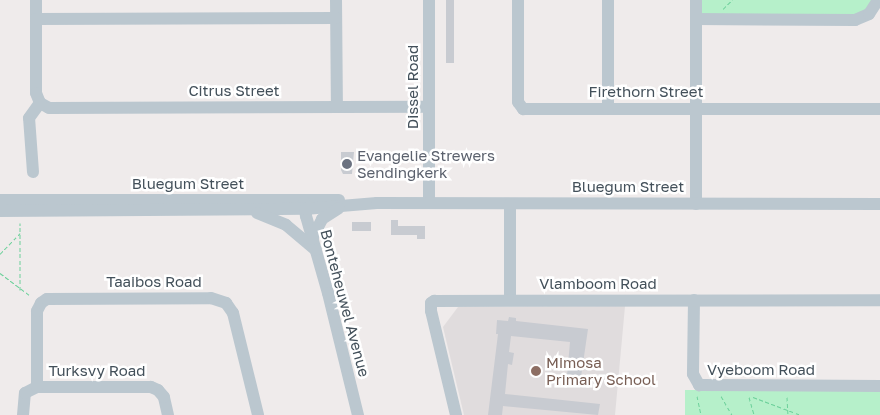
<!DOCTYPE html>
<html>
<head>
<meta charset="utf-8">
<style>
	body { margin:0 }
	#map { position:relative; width:880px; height:415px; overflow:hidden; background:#efebeb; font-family:"Golos Text",sans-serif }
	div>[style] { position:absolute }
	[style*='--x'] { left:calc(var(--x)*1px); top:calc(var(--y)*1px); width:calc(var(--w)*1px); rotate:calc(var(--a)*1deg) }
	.education>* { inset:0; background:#e0dcdd }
	.green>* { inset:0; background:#b6f0ca; transform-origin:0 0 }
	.building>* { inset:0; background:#c8cbd1; transform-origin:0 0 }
	.path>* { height:1px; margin-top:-0.5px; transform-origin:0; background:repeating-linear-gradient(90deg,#6cd09a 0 4px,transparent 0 6.5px) }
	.minor>* { height:12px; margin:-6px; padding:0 6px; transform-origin:6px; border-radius:6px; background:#bbc7cf }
	.dots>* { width:14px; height:14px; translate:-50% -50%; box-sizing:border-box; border:2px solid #fff; border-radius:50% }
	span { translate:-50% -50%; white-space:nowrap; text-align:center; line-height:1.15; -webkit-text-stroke:5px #fff; paint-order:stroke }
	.street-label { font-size:15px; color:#43505a }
	.worship-label { font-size:15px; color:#5b616d }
	.left { translate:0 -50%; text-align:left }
	.education-label { font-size:15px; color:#785e54 }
</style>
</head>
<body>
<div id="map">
	<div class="education">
		<div style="clip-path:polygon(625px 306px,615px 415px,464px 415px,443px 327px,458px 307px)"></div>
	</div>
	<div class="green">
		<div style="left:699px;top:0;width:175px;height:15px"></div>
		<div style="left:685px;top:390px;width:195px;height:25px"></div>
	</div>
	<div class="building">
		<div style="left:446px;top:0;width:8px;height:63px"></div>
		<div style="clip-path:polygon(341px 152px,354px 152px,352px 174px,343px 174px,341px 170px)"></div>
		<div style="clip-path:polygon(391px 220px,398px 220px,398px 226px,425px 226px,425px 239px,417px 239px,417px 235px,391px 235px)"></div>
		<div style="left:352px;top:222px;width:19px;height:9px"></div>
		<div style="clip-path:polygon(509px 317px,516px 318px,516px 321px,588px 329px,581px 377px,567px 376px,570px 342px,511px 336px,509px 352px,514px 353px,512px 365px,508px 364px,505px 394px,600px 404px,598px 415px,503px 406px,502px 415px,488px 415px,498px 334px,496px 334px,497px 320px,508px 321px)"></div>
	</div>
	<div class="path">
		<div style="--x:723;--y:9;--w:13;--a:-45"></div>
		<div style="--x:0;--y:254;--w:29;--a:-46"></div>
		<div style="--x:0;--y:273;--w:39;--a:37"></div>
		<div style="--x:20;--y:290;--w:67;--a:-90"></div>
		<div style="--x:697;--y:396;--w:19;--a:78"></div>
		<div style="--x:721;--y:396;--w:22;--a:60"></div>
		<div style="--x:749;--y:397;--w:19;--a:74"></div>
		<div style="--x:753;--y:397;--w:51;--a:20.6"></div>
		<div style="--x:787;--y:397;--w:18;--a:87"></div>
	</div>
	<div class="minor">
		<div style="--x:36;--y:0;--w:93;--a:90"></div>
		<div style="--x:36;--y:93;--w:11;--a:68"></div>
		<div style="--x:40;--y:103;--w:10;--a:29"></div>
		<div style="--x:49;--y:108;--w:380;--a:-0.2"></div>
		<div style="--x:336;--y:0;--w:107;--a:89.5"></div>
		<div style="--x:518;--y:0;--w:102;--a:90"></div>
		<div style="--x:518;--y:102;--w:9;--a:54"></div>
		<div style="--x:523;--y:109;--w:357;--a:0"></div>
		<div style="--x:608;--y:0;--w:109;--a:90"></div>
		<div style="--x:36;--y:19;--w:300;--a:-0.2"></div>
		<div style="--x:696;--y:19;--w:159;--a:0.4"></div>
		<div style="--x:855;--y:20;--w:15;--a:-23"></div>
		<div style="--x:869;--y:14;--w:17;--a:-57"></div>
		<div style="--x:33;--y:172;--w:54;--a:-94.2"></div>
		<div style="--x:29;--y:118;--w:19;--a:-54"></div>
		<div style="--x:0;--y:200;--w:339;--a:0"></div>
		<div style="--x:304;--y:202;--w:14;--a:82"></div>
		<div style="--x:306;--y:216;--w:80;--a:74.1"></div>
		<div style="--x:328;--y:293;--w:126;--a:76.2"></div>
		<div style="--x:429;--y:203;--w:203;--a:-90"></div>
		<div style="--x:696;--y:204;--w:204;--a:-90"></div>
		<div style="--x:0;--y:211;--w:305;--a:-0.4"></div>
		<div style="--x:305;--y:209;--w:72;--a:-4.8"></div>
		<div style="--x:377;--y:203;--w:503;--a:0.11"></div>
		<div style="--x:257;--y:213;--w:31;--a:22"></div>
		<div style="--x:286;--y:225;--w:39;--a:40"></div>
		<div style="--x:312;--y:239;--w:22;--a:-63"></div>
		<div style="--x:322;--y:219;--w:20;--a:-33"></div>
		<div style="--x:510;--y:300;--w:96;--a:-90"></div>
		<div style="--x:694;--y:300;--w:74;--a:90.8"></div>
		<div style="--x:693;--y:374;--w:13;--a:61"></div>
		<div style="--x:699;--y:385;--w:181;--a:0.3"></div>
		<div style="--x:23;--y:415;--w:22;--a:-85"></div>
		<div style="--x:25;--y:393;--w:13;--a:-27"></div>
		<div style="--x:168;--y:415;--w:18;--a:-103"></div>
		<div style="--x:164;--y:397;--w:9;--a:-131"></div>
		<div style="--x:158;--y:390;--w:8;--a:-157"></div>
		<div style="--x:151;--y:387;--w:114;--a:180"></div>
		<div style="--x:37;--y:387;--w:76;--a:-90"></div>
		<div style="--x:37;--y:311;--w:9;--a:-63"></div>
		<div style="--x:41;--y:303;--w:7;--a:-34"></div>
		<div style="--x:47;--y:299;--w:164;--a:-0.3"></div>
		<div style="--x:211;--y:298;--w:16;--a:18"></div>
		<div style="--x:226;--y:303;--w:12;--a:55"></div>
		<div style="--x:233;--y:313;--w:105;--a:76.2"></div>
		<div style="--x:456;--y:415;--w:107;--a:-103.5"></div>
		<div style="--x:431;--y:311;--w:8;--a:-90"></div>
		<div style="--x:431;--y:303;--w:4;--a:-34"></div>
		<div style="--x:434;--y:301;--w:446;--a:-0.1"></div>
	</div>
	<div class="dots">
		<div style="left:347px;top:164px;background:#6b7280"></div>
		<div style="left:536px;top:371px;background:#8d6e63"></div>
	</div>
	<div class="street-label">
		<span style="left:413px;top:87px;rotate:-90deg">Dissel Road</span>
		<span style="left:234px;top:91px">Citrus Street</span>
		<span style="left:646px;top:92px">Firethorn Street</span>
		<span style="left:188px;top:184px">Bluegum Street</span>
		<span style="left:628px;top:187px">Bluegum Street</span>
		<span style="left:154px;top:282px">Taaibos Road</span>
		<span style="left:598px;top:284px">Vlamboom Road</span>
		<span style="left:345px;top:303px;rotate:75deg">Bonteheuwel Avenue</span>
		<span style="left:761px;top:370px">Vyeboom Road</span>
		<span style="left:97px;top:371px">Turksvy Road</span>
	</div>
	<div class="worship-label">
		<span class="left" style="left:357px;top:164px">Evangelie Strewers<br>Sendingkerk</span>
	</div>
	<div class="education-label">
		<span class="left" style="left:546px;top:371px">Mimosa<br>Primary School</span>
	</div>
</div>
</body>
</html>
